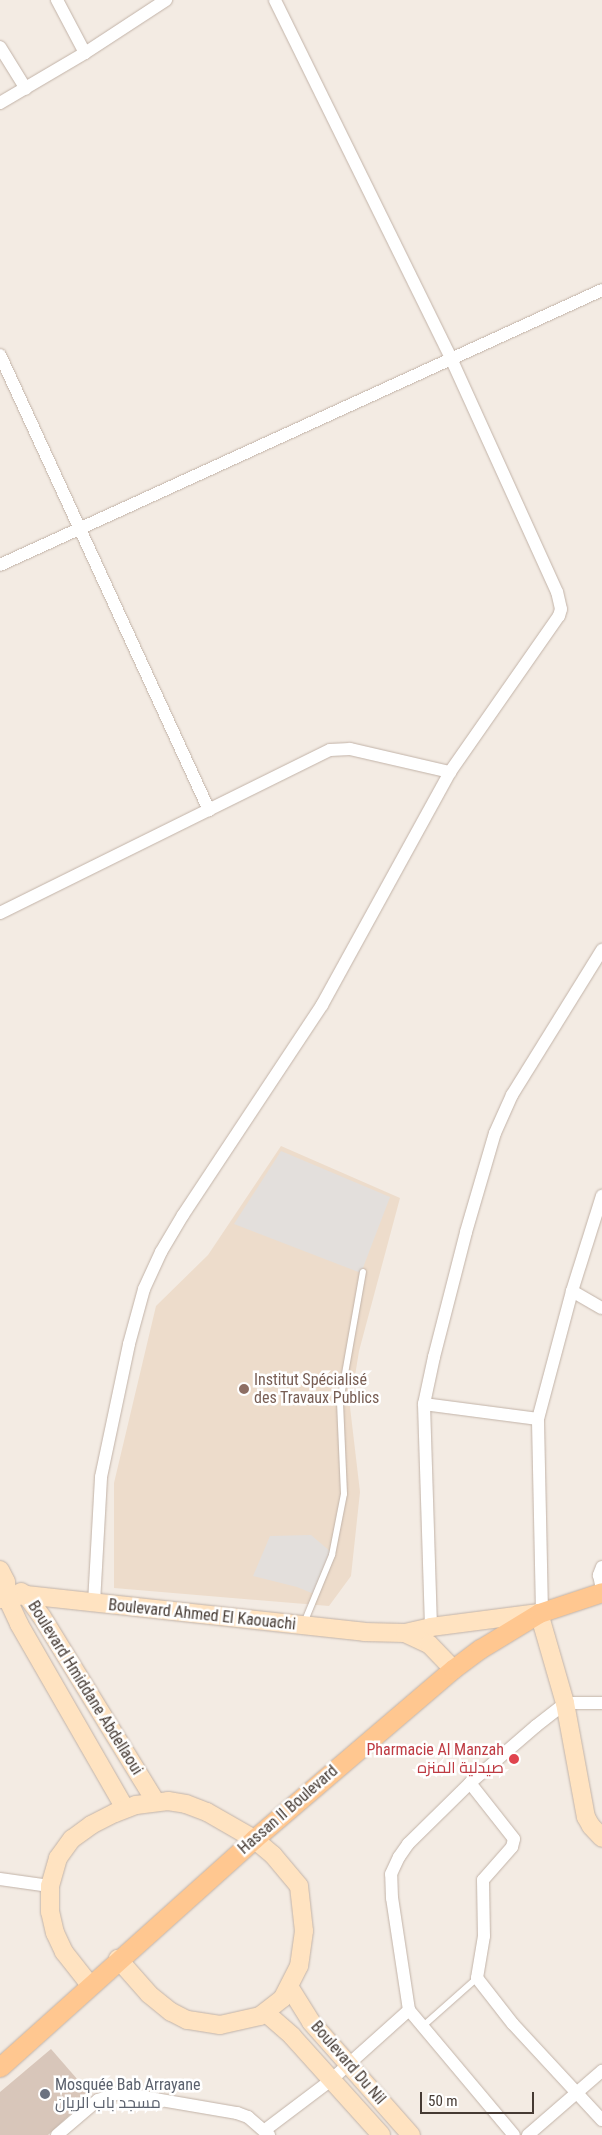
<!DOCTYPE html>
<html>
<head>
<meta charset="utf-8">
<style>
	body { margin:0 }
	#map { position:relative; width:602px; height:2135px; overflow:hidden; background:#f3ebe3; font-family:"Roboto Condensed",Cairo,sans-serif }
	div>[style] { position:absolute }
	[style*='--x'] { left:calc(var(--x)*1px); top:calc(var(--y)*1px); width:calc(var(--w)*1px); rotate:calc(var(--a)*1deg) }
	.education>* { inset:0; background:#eddccb }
	.parking>* { inset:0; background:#e3dfdc }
	.building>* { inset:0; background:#d8c6ba }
	.roads { filter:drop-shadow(0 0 1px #c2b3a8) drop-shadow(0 0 1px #c2b3a8) }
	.lane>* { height:6px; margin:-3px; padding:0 3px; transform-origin:3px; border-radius:3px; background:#fff }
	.street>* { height:12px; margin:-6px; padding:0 6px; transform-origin:6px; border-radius:6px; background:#fff }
	.secondary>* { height:18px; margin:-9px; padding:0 9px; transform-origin:9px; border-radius:9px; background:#ffe3c1 }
	.primary>* { height:19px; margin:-9.5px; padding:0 9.5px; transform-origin:9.5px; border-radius:9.5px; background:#ffc790 }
	.dots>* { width:14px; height:14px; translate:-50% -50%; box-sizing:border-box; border:2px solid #fff; border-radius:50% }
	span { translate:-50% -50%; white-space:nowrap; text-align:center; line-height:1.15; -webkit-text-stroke:5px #fff; paint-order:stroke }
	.education-label { font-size:16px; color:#785e54 }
	.left { translate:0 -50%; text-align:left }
	.street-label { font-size:16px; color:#453a33 }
	.health-label { font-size:16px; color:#be3a42 }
	.right { translate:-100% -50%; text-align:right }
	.worship-label { font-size:16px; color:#5b616d }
	.scale { position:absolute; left:420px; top:2092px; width:114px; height:22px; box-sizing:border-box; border:2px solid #453a33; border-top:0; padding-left:6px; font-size:15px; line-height:18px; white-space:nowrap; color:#453a33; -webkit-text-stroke:4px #fff; paint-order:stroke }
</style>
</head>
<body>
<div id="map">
	<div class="education">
		<div style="clip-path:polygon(281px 1146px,400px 1198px,359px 1351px,350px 1407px,360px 1492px,351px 1576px,329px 1606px,114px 1588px,114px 1483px,156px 1306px,208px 1255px)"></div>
	</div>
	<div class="parking">
		<div style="clip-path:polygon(281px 1151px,390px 1197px,361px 1273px,234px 1224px)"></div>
		<div style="clip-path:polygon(311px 1535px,331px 1552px,314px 1594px,297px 1587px,253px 1576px,270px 1536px)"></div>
	</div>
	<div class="building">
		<div style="clip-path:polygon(51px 2049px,91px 2095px,48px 2135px,0 2135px,0 2092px)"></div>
	</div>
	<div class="roads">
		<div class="lane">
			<div style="--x:304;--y:1623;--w:74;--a:-67.6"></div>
			<div style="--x:332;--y:1555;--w:62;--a:-78.9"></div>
			<div style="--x:344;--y:1494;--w:92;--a:-92.5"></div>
			<div style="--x:340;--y:1402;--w:132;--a:-80"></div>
			<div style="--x:423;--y:2026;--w:72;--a:-41.6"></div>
		</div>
		<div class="street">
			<div style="--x:57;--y:0;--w:60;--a:62.2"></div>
			<div style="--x:0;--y:47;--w:49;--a:58.2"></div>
			<div style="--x:0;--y:103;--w:99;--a:-30.5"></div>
			<div style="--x:85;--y:53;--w:97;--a:-33.2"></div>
			<div style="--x:0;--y:355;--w:501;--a:65.33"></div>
			<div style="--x:0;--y:565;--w:662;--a:-24.55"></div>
			<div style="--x:0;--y:913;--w:368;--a:-26.3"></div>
			<div style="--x:330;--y:750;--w:20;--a:-3"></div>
			<div style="--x:350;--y:749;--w:103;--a:13"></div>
			<div style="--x:572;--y:1291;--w:34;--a:30"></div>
			<div style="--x:424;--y:1404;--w:115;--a:7.5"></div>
			<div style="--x:602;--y:1567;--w:9;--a:111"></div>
			<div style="--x:599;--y:1575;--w:14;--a:78"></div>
			<div style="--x:94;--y:1603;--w:126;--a:-86.8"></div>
			<div style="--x:101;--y:1477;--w:136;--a:-78.1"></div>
			<div style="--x:129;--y:1344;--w:57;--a:-74.7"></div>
			<div style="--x:144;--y:1289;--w:41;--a:-65.3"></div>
			<div style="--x:161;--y:1252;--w:43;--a:-59.3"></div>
			<div style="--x:183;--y:1215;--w:252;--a:-56.5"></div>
			<div style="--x:322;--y:1005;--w:266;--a:-61.2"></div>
			<div style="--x:450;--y:772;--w:190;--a:-55.1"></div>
			<div style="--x:559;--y:616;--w:7;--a:-74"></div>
			<div style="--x:561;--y:609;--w:17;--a:-103"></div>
			<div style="--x:557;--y:592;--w:257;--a:-114.4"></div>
			<div style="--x:451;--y:358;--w:399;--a:-116.2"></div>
			<div style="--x:542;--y:1612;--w:193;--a:-91.2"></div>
			<div style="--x:538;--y:1419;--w:132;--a:-75.1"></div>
			<div style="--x:572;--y:1291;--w:100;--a:-72.5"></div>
			<div style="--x:431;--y:1627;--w:223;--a:-91.8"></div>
			<div style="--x:424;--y:1404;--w:48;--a:-78"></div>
			<div style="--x:434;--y:1357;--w:129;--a:-75.6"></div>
			<div style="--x:466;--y:1232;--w:103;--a:-73.7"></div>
			<div style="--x:495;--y:1133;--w:42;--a:-65.9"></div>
			<div style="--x:512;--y:1095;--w:171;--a:-58.2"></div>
			<div style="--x:470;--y:1783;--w:71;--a:51.8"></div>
			<div style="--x:514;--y:1839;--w:8;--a:104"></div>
			<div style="--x:512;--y:1847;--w:44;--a:131.3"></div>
			<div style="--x:483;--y:1880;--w:56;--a:89"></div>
			<div style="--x:484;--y:1936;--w:43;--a:99.5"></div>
			<div style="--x:477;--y:1978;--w:58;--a:52"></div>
			<div style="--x:513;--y:2024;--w:131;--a:47.2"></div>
			<div style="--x:0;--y:1879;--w:50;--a:8"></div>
			<div style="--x:409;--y:2010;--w:113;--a:-98.6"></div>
			<div style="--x:392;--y:1898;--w:24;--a:-92"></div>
			<div style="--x:391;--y:1874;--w:19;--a:-65"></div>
			<div style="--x:399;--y:1857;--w:16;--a:-55"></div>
			<div style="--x:408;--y:1844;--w:87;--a:-44.5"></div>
			<div style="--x:470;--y:1783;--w:87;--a:-40.8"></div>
			<div style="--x:536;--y:1726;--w:37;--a:-38"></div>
			<div style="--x:565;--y:1703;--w:37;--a:0"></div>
			<div style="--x:409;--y:2010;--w:163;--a:50"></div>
			<div style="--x:265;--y:2130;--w:83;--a:-37.1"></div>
			<div style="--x:331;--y:2080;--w:105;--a:-41.9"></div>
			<div style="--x:57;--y:2135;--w:54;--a:-40.5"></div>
			<div style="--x:98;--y:2100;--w:23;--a:-18"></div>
			<div style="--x:120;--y:2093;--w:119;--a:9.7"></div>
			<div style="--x:237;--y:2113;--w:12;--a:20"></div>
			<div style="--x:248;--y:2117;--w:28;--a:41"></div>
			<div style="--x:528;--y:2135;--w:98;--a:-40.9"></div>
		</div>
		<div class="secondary">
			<div style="--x:0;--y:1570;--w:13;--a:63"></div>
			<div style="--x:6;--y:1582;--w:16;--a:86"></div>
			<div style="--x:7;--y:1598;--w:29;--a:65"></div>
			<div style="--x:19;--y:1624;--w:212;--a:60.1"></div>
			<div style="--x:21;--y:1592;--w:6;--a:31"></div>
			<div style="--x:26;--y:1595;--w:27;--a:54"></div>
			<div style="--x:42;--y:1617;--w:217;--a:58.4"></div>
			<div style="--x:0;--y:1599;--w:26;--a:-9"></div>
			<div style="--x:26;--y:1595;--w:340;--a:6.2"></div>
			<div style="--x:364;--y:1632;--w:41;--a:1.4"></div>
			<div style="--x:405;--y:1633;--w:27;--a:-13"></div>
			<div style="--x:431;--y:1627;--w:109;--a:-7.4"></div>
			<div style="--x:539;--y:1613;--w:94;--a:73.9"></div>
			<div style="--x:565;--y:1703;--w:116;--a:79.6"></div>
			<div style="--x:586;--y:1817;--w:10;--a:61"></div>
			<div style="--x:591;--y:1826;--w:16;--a:47"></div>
			<div style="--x:405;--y:1633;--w:26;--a:25"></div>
			<div style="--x:429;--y:1644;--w:35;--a:46"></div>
			<div style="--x:90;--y:1985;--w:42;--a:-128.2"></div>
			<div style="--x:64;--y:1952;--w:21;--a:-115"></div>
			<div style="--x:55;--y:1933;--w:22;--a:-103"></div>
			<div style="--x:50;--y:1912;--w:26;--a:-90"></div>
			<div style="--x:50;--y:1886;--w:29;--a:-74"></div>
			<div style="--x:58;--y:1858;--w:24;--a:-54"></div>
			<div style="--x:72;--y:1839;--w:24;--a:-36"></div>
			<div style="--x:91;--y:1825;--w:27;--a:-27"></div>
			<div style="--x:115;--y:1813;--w:22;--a:-21"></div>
			<div style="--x:136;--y:1805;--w:32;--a:-7"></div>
			<div style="--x:168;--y:1801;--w:18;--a:9"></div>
			<div style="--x:186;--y:1804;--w:22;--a:21"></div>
			<div style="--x:207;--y:1812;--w:54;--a:29.9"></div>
			<div style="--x:254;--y:1839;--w:25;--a:40"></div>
			<div style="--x:273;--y:1855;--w:40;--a:50"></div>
			<div style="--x:299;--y:1886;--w:45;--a:83.7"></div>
			<div style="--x:304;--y:1931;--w:35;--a:98"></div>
			<div style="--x:299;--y:1966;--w:36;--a:117"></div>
			<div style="--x:283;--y:1998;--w:29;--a:142"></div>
			<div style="--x:260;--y:2016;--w:41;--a:167.3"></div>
			<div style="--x:220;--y:2025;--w:33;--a:-171"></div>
			<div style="--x:187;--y:2020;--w:18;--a:-153"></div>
			<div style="--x:171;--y:2012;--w:28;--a:-141"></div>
			<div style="--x:149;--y:1994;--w:47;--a:-131.5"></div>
			<div style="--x:290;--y:1988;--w:40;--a:58"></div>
			<div style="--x:311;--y:2022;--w:151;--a:48.5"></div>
			<div style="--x:266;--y:2013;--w:35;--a:41"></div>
			<div style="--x:292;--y:2036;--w:133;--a:48"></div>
		</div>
		<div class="primary">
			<div style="--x:0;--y:2067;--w:341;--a:-41.9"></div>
			<div style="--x:254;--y:1839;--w:262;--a:-40.5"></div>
			<div style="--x:453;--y:1669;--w:34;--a:-37"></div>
			<div style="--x:480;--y:1649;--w:69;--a:-31.4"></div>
			<div style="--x:539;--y:1613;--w:66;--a:-18.4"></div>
		</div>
	</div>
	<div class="dots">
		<div style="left:244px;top:1389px;background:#8d6e63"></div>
		<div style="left:514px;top:1759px;background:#e0444e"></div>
		<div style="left:45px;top:2094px;background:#6b7280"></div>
	</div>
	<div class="education-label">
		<span class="left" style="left:254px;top:1389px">Institut Spécialisé<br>des Travaux Publics</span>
	</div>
	<div class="street-label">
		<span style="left:202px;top:1615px;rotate:6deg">Boulevard Ahmed El Kaouachi</span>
		<span style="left:85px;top:1688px;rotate:58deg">Boulevard Hmiddane Abdellaoui</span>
		<span style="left:288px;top:1810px;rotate:-41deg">Hassan II Boulevard</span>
		<span style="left:348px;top:2063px;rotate:49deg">Boulevard Du Nil</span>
	</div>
	<div class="health-label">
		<span class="right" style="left:504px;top:1759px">Pharmacie Al Manzah<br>صيدلية المنزه</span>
	</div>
	<div class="worship-label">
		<span class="left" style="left:55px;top:2094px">Mosquée Bab Arrayane<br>مسجد باب الريان</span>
	</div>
	<div class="scale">50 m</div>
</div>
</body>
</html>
